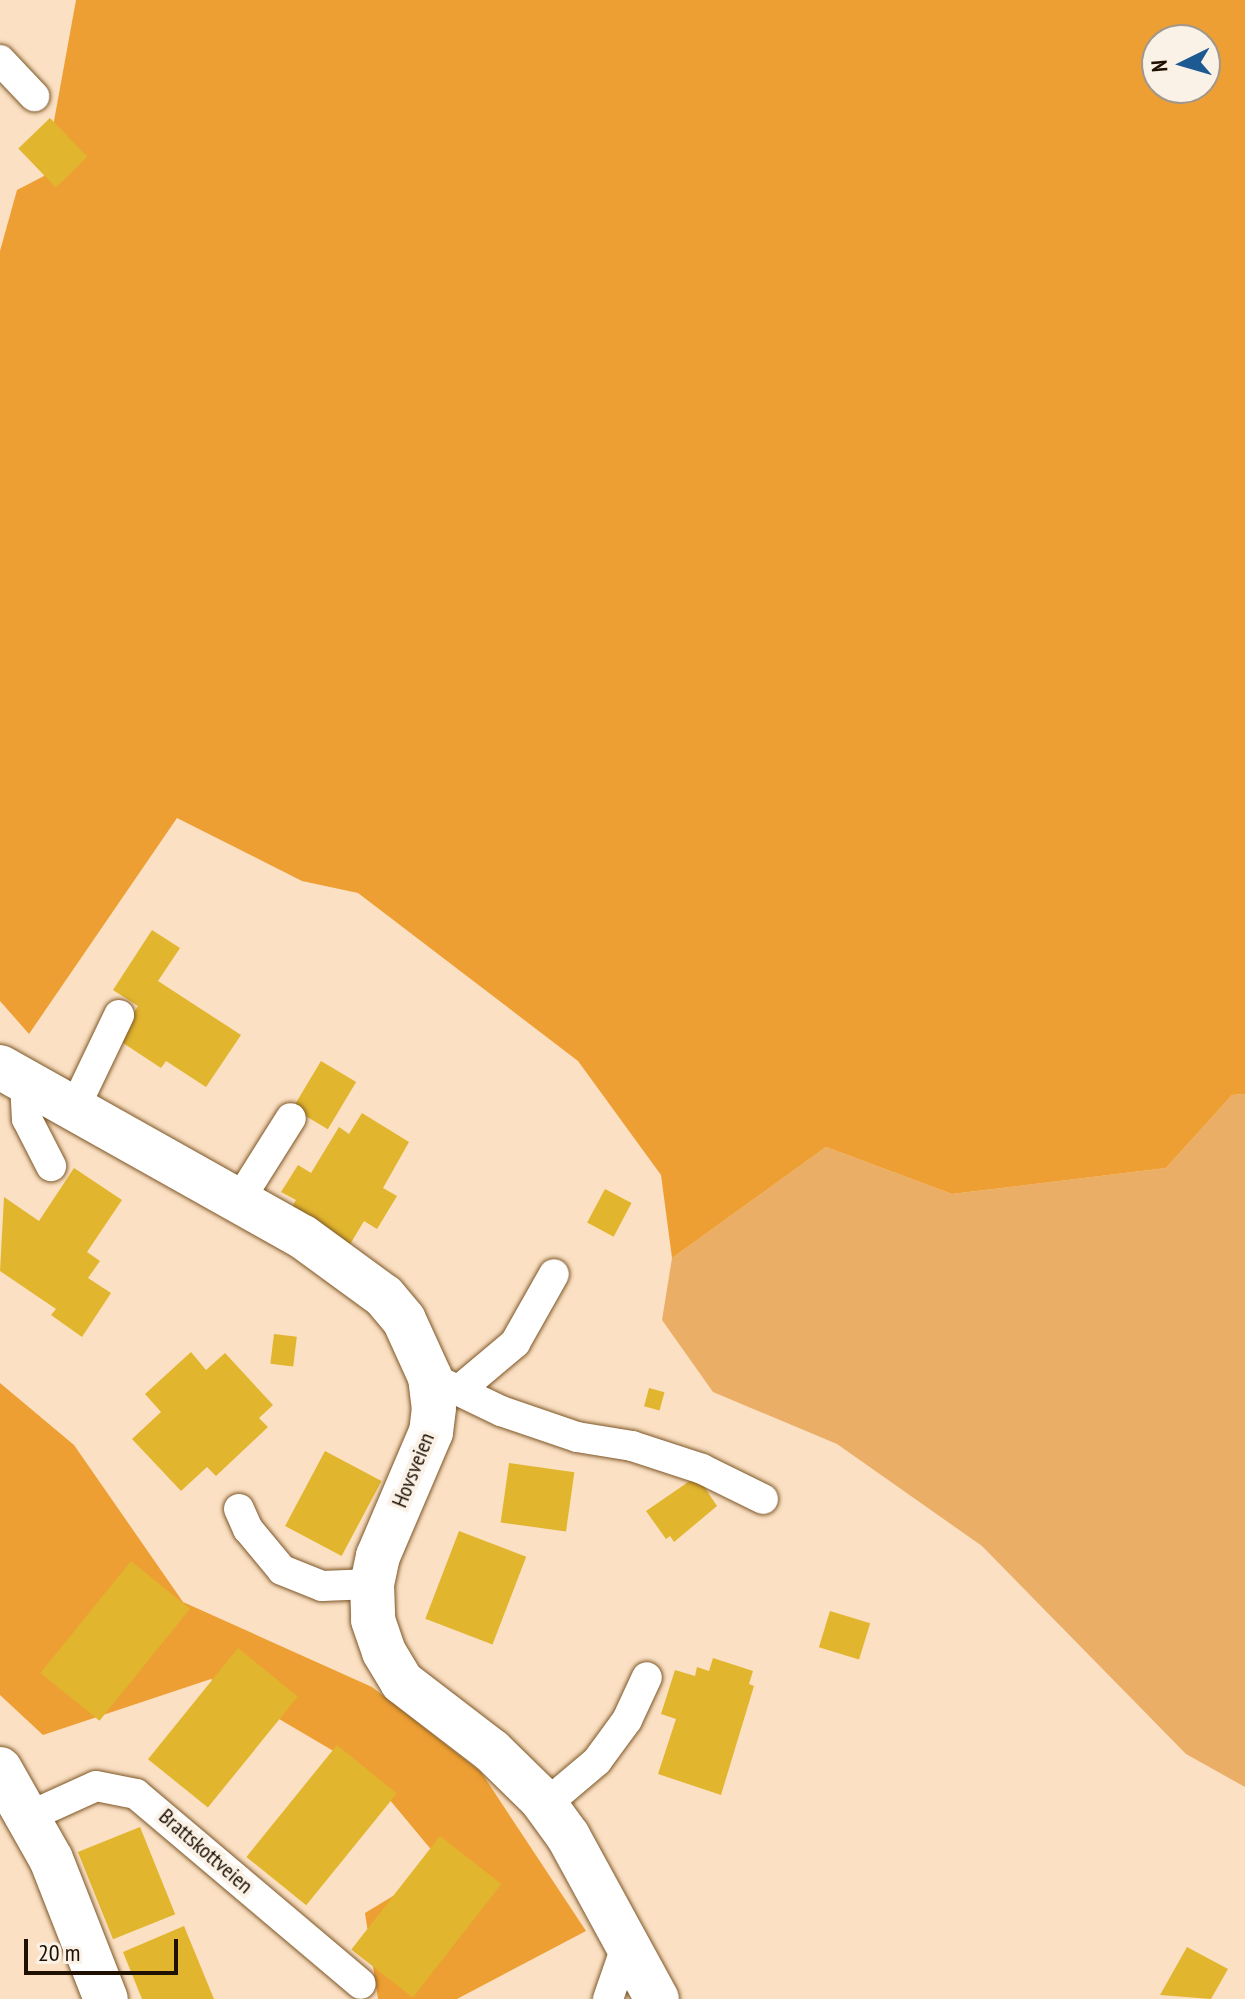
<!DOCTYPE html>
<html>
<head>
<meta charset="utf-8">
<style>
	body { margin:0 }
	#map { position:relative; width:1245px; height:1999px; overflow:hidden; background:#fbe0c3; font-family:"PT Sans Narrow",sans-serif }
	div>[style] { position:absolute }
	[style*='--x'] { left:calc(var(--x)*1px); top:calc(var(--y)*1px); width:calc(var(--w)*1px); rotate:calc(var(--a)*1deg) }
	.green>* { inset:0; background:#eaae67 }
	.forest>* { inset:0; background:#ee9f33 }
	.building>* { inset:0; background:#e1b52e; transform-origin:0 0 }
	.roads { filter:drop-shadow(0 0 2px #7d5626) drop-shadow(0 0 2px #7d5626) }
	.lane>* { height:30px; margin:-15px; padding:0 15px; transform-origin:15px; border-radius:15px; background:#fff }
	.street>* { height:44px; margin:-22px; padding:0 22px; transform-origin:22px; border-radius:22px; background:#fff }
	span { translate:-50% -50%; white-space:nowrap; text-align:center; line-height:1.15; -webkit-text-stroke:8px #faf1e7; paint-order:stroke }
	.street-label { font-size:22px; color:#1f1000 }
	.north { position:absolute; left:1141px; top:24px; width:80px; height:80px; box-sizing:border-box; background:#faf1e7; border:2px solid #a2978b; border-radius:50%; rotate:265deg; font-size:22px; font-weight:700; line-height:32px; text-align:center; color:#1f1000 }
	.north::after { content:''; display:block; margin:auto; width:28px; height:36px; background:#1d5a91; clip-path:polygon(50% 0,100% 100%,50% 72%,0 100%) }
	.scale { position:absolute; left:24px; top:1939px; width:154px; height:36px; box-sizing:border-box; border:4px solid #1f1000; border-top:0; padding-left:10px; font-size:24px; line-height:28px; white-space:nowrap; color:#1f1000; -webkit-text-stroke:6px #faf1e7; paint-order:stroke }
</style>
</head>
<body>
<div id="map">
	<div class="green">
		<div style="clip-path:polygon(1245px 1094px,1245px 1787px,1186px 1754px,982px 1546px,837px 1444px,713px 1392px,662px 1320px,672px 1258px,826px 1147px,952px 1194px,1166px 1168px,1232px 1095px)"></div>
	</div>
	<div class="forest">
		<div style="clip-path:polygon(evenodd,76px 0,1245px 0,1245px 1094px,1232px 1095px,1166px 1168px,952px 1194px,826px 1147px,672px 1258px,661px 1175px,578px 1061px,358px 893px,302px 881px,177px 818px,29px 1034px,0 1001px,0 251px,17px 190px,44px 176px,76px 0,1157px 40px,1205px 40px,1205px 88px,1157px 88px,1157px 40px)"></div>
		<div style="clip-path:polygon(0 1383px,74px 1445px,183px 1602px,372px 1687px,481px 1772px,586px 1931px,457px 1999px,378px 1999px,365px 1913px,444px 1865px,364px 1769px,211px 1679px,43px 1735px,0 1695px)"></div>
	</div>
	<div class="building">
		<div style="left:50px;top:118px;width:54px;height:44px;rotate:46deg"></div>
		<div style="clip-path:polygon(152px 930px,180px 948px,158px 981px,241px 1035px,206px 1087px,166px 1061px,161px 1068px,117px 1039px,138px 1006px,113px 990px)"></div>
		<div style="left:321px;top:1061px;width:41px;height:55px;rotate:31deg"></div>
		<div style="clip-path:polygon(362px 1113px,409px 1142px,383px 1188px,397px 1196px,377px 1229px,364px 1221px,349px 1246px,290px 1210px,296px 1200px,281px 1192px,298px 1165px,311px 1173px,339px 1127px,349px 1134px)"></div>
		<div style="clip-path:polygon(74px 1168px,122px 1200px,87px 1252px,100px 1261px,88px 1278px,111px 1293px,82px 1337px,51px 1315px,56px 1309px,0 1271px,4px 1197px,39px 1221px)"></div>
		<div style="left:605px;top:1189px;width:30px;height:38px;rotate:28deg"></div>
		<div style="left:274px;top:1334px;width:23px;height:30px;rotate:7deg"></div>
		<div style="clip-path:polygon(191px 1352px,206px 1370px,225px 1353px,273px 1405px,259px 1418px,268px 1427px,216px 1476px,207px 1467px,181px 1491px,132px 1439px,161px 1412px,145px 1394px)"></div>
		<div style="left:649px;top:1388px;width:16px;height:19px;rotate:15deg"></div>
		<div style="left:325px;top:1451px;width:64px;height:85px;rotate:28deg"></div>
		<div style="left:509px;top:1463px;width:66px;height:60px;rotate:8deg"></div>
		<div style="clip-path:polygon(697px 1476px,717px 1506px,674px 1542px,670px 1536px,666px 1539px,646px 1511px)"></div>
		<div style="left:459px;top:1531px;width:72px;height:94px;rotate:21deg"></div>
		<div style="left:131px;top:1561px;width:76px;height:144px;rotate:39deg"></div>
		<div style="left:830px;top:1611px;width:42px;height:38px;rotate:17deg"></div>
		<div style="left:238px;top:1648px;width:77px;height:143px;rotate:39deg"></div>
		<div style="clip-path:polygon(713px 1658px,753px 1671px,749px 1684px,754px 1686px,721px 1795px,658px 1774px,676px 1719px,661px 1714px,675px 1670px,695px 1676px,697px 1667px,709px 1671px)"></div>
		<div style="left:337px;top:1745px;width:77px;height:144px;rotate:39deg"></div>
		<div style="left:140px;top:1827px;width:94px;height:67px;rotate:68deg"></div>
		<div style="left:440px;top:1836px;width:78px;height:144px;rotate:38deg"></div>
		<div style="clip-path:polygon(184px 1926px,214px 1999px,142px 1999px,123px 1952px)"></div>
		<div style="clip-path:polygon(1187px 1947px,1228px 1969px,1211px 1999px,1160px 1995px)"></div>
	</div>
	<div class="roads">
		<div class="lane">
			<div style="--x:0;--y:60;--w:50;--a:46.6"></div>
			<div style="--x:25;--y:1082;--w:37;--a:87"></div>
			<div style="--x:27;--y:1119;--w:53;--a:62.9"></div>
			<div style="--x:75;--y:1107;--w:102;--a:-64.4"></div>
			<div style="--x:238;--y:1202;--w:99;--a:-57.8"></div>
			<div style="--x:430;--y:1377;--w:79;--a:25.6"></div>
			<div style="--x:501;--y:1411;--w:80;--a:18.9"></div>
			<div style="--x:577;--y:1437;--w:56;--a:9.3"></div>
			<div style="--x:632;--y:1446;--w:74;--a:18.2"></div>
			<div style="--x:702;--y:1469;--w:68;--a:26.2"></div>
			<div style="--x:458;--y:1391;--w:75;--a:-40.1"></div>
			<div style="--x:515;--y:1343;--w:79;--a:-60.5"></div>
			<div style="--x:239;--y:1509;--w:22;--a:66"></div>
			<div style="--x:248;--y:1529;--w:53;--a:50.3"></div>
			<div style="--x:282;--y:1570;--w:43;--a:21.8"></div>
			<div style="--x:322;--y:1586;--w:50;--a:-2.3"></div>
			<div style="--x:545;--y:1805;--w:68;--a:-40.2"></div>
			<div style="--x:597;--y:1761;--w:51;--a:-53.8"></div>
			<div style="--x:627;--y:1720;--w:47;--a:-65.1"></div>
			<div style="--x:30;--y:1816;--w:72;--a:-24.4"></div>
			<div style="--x:96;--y:1786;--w:41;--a:11.3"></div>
			<div style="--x:136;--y:1794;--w:294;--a:40.2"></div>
			<div style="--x:608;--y:1999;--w:55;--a:-70.9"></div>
		</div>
		<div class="street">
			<div style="--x:0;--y:1067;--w:347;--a:29.3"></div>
			<div style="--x:303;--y:1237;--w:100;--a:36.1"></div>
			<div style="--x:384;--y:1296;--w:31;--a:50"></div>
			<div style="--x:404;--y:1320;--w:63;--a:65.5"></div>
			<div style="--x:430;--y:1377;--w:31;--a:83"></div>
			<div style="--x:434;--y:1408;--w:24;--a:97"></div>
			<div style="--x:431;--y:1432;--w:135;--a:113.1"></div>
			<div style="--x:378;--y:1556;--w:29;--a:102"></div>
			<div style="--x:372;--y:1584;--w:36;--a:88"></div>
			<div style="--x:373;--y:1620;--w:34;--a:71"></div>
			<div style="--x:384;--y:1652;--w:35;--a:59"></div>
			<div style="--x:402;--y:1682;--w:113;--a:37.5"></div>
			<div style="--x:492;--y:1751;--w:69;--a:44.4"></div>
			<div style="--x:541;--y:1799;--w:46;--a:53.9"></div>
			<div style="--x:568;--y:1836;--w:186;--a:61.4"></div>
			<div style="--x:0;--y:1769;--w:103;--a:60.5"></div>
			<div style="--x:51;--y:1859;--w:150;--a:68.6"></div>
		</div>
	</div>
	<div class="street-label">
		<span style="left:413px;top:1470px;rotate:-68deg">Hovsveien</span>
		<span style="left:206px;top:1851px;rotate:41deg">Brattskottveien</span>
	</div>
	<div class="north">N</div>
	<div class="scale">20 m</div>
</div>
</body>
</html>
